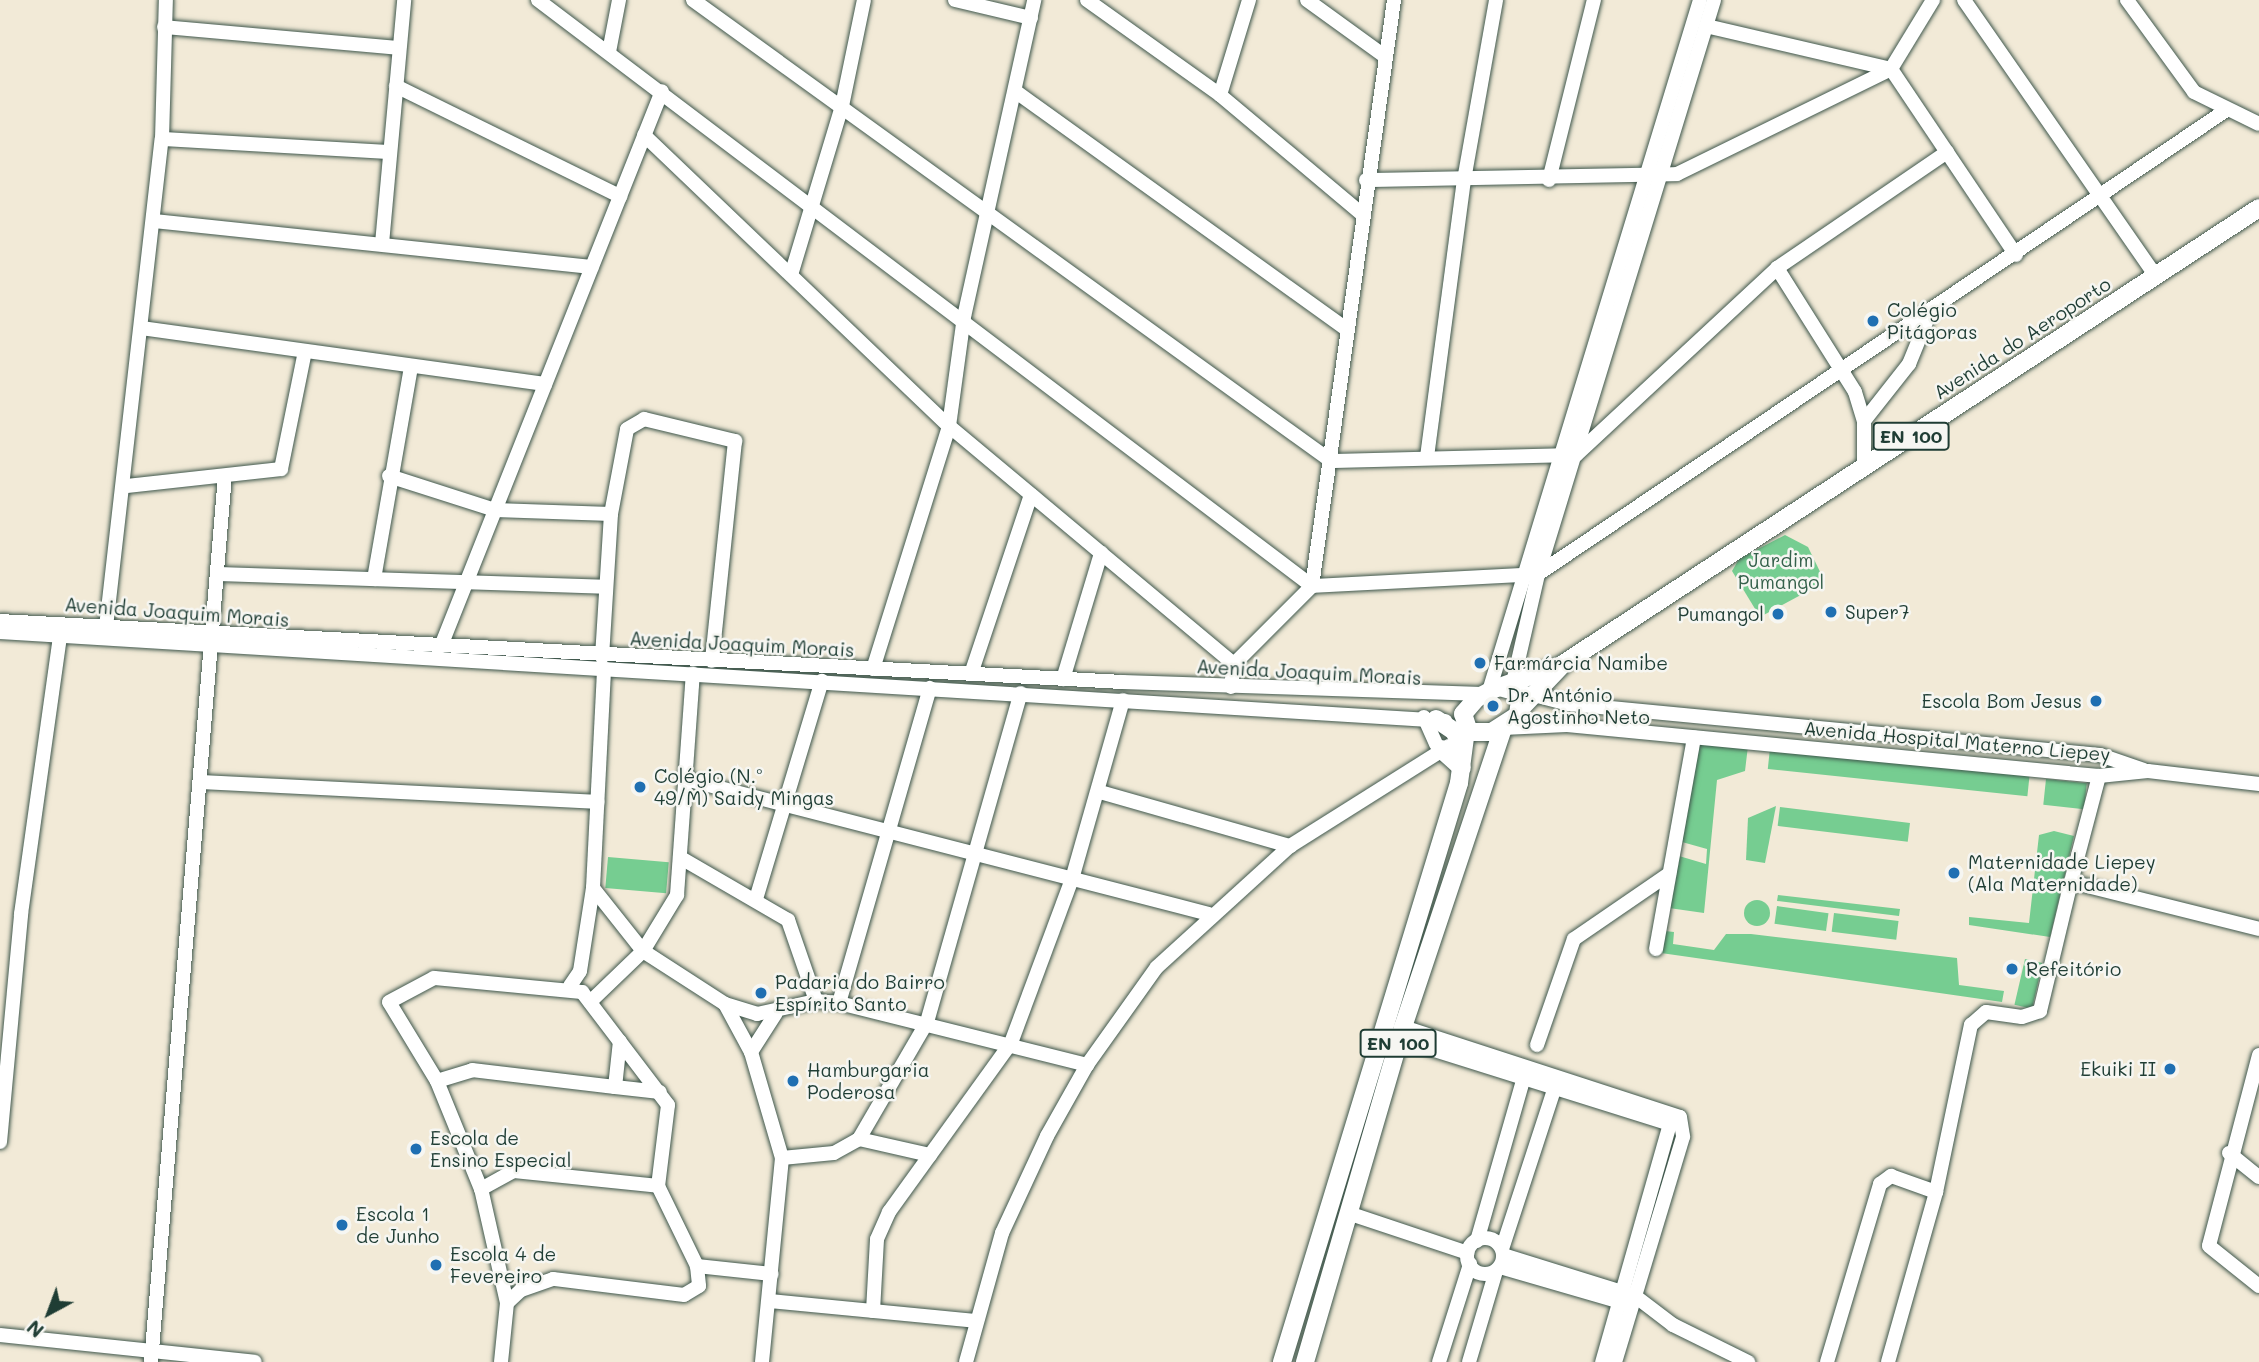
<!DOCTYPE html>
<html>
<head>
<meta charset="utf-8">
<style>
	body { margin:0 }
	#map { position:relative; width:2259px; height:1362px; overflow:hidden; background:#f2ead7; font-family:Mali,sans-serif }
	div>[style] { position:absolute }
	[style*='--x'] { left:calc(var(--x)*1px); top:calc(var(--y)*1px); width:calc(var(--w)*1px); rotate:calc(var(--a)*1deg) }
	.green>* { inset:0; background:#76cd91; transform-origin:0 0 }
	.round { border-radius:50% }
	.roads { filter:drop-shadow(0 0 2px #3f574c) drop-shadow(0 0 2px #3f574c) }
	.minor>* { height:14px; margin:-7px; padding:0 7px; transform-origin:7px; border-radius:7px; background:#fff }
	.minor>.ring { margin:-7px; padding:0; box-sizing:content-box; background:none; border:14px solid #fff; border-radius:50% }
	.major>* { height:18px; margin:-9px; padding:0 9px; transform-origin:9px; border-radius:9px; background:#fff }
	.dots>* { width:19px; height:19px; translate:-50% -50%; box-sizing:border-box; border:4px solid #f6f6f2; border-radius:50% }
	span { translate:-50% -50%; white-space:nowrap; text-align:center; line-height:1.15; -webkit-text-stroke:5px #f6f6f2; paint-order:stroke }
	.shield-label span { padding:2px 5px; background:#f6f6f2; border:2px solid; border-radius:5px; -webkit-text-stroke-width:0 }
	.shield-label { font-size:18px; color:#1f3d34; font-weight:700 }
	.poi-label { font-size:19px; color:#1f3d34 }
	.left { translate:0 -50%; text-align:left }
	.right { translate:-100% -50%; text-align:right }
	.street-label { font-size:19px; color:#1f3d34 }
	.park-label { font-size:19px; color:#35614b }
	.north { position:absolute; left:14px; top:1278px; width:70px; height:70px; -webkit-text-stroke:5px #f6f6f2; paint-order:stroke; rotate:221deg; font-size:19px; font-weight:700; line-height:28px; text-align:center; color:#1f3d34 }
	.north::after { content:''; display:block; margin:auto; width:24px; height:32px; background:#1f3d34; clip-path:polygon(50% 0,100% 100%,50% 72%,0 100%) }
</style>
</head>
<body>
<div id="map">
	<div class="green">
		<div style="clip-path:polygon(1785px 535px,1808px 547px,1825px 582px,1760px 617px,1732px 571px,1739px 559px)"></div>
		<div style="clip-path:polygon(1700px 742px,1748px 746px,1745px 771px,1717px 780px,1704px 913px,1669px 908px,1679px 856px,1706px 864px,1707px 849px,1682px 842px)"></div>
		<div style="left:1770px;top:748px;width:261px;height:21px;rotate:6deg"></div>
		<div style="left:2046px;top:779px;width:41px;height:26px;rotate:6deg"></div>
		<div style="clip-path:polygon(1776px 806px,1765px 863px,1746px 860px,1748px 818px)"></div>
		<div style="left:1780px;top:807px;width:131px;height:19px;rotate:7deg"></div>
		<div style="clip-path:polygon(2054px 831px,2074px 836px,2050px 937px,1969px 925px,1969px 917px,2029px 923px,2039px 835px)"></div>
		<div style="left:608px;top:857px;width:61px;height:31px;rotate:5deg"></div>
		<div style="clip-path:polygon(1778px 895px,1900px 909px,1899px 916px,1777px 901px)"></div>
		<div class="round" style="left:1744px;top:900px;width:26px;height:26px"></div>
		<div style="left:1777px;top:906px;width:52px;height:18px;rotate:8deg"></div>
		<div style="left:1834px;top:913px;width:65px;height:19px;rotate:7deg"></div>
		<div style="clip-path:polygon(1665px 931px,1674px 932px,1673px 944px,1714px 950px,1726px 934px,1751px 934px,1957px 958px,1959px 985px,2004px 991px,2002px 1002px,1661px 953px)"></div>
		<div style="left:2025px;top:959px;width:18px;height:47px;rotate:13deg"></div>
	</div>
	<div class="roads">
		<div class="minor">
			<div style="--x:538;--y:0;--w:971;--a:37.13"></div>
			<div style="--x:1312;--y:586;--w:226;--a:-3"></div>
			<div style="--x:1538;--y:574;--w:828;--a:-33.98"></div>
			<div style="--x:693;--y:0;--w:787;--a:35.85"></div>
			<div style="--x:1331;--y:461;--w:245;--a:-1.4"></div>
			<div style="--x:1576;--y:455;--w:275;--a:-42.9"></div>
			<div style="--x:1777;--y:268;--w:146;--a:57.8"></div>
			<div style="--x:1855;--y:392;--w:30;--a:73"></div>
			<div style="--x:1864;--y:421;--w:45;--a:90"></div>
			<div style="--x:955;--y:0;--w:78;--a:13.3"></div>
			<div style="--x:1087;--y:0;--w:163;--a:35.5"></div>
			<div style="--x:1220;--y:95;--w:185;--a:40"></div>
			<div style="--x:1307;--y:0;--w:94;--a:35.9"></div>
			<div style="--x:1964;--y:0;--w:336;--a:55.2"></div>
			<div style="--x:2127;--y:0;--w:114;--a:53.9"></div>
			<div style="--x:2194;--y:92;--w:72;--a:26.2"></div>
			<div style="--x:1706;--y:26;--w:190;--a:13.1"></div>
			<div style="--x:1891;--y:69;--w:224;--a:56.1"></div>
			<div style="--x:164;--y:27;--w:236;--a:5.1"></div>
			<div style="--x:609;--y:52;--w:53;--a:-79.1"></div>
			<div style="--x:396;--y:86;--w:250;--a:26.2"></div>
			<div style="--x:1015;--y:91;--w:410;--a:35.7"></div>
			<div style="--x:1220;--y:95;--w:99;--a:-73"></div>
			<div style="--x:644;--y:135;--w:422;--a:43.7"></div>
			<div style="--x:949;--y:426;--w:371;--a:39.9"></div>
			<div style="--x:162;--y:139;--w:228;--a:3.3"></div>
			<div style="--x:1366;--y:180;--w:311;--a:-1.1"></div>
			<div style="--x:1677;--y:174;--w:238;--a:-26.1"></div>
			<div style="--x:1891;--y:69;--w:81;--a:-58.7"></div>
			<div style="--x:1549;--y:180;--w:186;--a:-76"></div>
			<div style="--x:154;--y:221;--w:440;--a:6"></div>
			<div style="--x:382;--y:244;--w:245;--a:-84.8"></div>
			<div style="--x:1777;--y:268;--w:206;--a:-34.3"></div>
			<div style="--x:791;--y:275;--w:177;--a:-73.2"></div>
			<div style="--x:842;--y:106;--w:108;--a:-78.3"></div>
			<div style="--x:141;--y:328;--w:408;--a:7.9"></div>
			<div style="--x:1864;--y:421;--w:73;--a:-51.7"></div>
			<div style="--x:1909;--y:364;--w:53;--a:-67.8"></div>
			<div style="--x:1427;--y:457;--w:279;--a:-82.4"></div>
			<div style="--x:1464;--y:180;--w:183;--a:-79.9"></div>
			<div style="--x:389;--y:476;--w:111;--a:17.8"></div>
			<div style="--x:495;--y:510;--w:116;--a:2"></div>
			<div style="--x:127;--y:486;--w:155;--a:-6.3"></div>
			<div style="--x:281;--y:469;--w:120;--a:-78.5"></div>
			<div style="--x:218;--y:574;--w:387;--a:1.9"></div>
			<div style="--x:374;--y:579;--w:216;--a:-80.1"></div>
			<div style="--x:0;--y:621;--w:1124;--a:3.11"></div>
			<div style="--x:1122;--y:682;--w:361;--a:1.9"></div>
			<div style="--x:106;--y:627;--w:491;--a:-83.5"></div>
			<div style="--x:162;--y:139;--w:139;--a:-88.4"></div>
			<div style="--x:0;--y:632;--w:1448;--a:3.52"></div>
			<div style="--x:441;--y:646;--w:597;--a:-68.29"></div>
			<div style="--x:602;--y:657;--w:143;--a:-86.4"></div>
			<div style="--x:611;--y:514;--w:86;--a:-79.3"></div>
			<div style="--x:627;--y:429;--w:20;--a:-30"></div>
			<div style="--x:644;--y:419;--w:94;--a:13.6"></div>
			<div style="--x:735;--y:441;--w:221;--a:96"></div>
			<div style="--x:873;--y:669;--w:255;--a:-72.6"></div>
			<div style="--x:949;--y:426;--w:110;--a:-82.2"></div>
			<div style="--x:964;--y:317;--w:325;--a:-77.5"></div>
			<div style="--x:971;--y:674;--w:189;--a:-71.5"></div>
			<div style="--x:1063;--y:679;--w:132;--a:-73.2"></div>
			<div style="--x:1231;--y:687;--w:23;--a:-83"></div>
			<div style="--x:1234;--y:664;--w:110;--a:-45"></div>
			<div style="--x:1312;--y:586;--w:592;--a:-82.03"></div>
			<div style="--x:1512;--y:687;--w:116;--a:-77"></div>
			<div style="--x:1538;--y:574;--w:600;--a:-72.95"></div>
			<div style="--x:1489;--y:691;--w:722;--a:-73.02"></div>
			<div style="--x:1526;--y:693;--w:44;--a:14.3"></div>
			<div style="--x:1569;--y:704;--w:533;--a:5.49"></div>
			<div style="--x:2100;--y:755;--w:46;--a:18.8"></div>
			<div style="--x:1424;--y:717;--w:30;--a:66"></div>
			<div style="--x:1503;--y:728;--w:64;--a:-2.7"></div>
			<div style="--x:1567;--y:725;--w:534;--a:5.48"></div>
			<div style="--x:2099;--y:776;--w:49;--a:-5.8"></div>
			<div style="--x:2148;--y:771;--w:112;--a:6.7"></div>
			<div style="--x:2099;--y:776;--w:110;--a:104.8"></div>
			<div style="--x:2071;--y:882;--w:194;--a:14"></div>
			<div style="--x:685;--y:779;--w:541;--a:14.45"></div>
			<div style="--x:203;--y:782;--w:395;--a:2.9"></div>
			<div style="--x:1100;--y:792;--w:198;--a:15.9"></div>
			<div style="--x:681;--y:858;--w:124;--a:30.1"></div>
			<div style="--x:788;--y:920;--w:86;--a:70.9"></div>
			<div style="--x:593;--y:888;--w:80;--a:51.6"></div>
			<div style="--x:643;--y:951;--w:98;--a:32.9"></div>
			<div style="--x:725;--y:1004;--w:55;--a:61.6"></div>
			<div style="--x:751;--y:1052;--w:46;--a:-57.3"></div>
			<div style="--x:756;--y:899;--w:228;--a:-73.2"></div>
			<div style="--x:1656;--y:949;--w:215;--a:-79.8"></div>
			<div style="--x:570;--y:986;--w:18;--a:-56"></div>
			<div style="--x:580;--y:971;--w:84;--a:-81.1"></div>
			<div style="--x:593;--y:888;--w:220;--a:-87.1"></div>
			<div style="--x:590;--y:1002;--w:74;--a:-43.9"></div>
			<div style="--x:643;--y:951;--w:66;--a:-58.7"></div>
			<div style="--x:677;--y:895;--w:222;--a:-85.9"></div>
			<div style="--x:839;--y:1003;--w:328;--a:-73.9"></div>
			<div style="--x:725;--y:1004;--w:34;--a:17"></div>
			<div style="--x:757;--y:1014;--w:60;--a:-12.4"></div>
			<div style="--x:816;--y:1001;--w:23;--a:5"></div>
			<div style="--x:839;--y:1003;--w:256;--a:14"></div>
			<div style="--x:1403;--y:1027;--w:291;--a:18"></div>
			<div style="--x:1680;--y:1117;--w:20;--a:81"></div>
			<div style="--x:1683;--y:1137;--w:235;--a:106.8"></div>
			<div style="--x:1399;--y:1039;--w:284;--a:17.4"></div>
			<div style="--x:1670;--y:1124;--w:248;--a:105.9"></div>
			<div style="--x:1537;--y:1045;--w:112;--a:-70.8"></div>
			<div style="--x:1574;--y:939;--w:115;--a:-34.4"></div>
			<div style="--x:751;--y:1052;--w:110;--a:73.7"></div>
			<div style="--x:782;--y:1158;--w:205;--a:95.6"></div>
			<div style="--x:2259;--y:1055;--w:197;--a:104.7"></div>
			<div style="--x:2209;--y:1246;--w:64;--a:38.7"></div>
			<div style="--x:437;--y:1081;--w:37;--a:-17"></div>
			<div style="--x:472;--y:1070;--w:144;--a:6.8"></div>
			<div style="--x:615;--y:1087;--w:46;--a:-83.8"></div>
			<div style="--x:615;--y:1087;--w:45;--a:6.3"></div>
			<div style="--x:859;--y:1139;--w:135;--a:-59.8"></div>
			<div style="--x:927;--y:1022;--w:342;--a:-74.1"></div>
			<div style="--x:0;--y:1142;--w:229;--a:-84.7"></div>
			<div style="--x:21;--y:914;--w:282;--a:-82"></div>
			<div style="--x:2229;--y:1153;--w:38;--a:39"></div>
			<div style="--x:782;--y:1158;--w:52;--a:-5.5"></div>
			<div style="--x:834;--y:1153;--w:29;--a:-29"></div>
			<div style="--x:859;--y:1139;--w:73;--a:12.7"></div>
			<div style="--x:481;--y:1189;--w:38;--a:-29"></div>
			<div style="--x:514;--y:1171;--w:145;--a:5.9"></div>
			<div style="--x:1348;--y:1213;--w:126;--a:18.4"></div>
			<div class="ring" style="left:1467px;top:1238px;width:22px;height:22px"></div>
			<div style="--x:1477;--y:1241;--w:178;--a:-74"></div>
			<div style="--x:1502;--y:1249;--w:180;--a:-71.9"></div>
			<div style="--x:1503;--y:1255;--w:138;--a:17.3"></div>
			<div style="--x:1635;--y:1296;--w:48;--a:37.3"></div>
			<div style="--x:1673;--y:1325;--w:84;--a:26.3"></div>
			<div style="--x:697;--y:1266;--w:75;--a:6.1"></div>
			<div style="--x:1500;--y:1267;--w:132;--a:16.2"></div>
			<div style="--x:769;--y:1301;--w:208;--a:5.5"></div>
			<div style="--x:873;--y:1311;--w:72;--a:-86.8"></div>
			<div style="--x:877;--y:1239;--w:30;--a:-66"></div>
			<div style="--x:889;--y:1212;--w:208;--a:-54.2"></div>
			<div style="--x:1011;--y:1043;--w:175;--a:-69.6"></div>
			<div style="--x:1072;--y:879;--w:186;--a:-74.1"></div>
			<div style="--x:0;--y:1335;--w:256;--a:6"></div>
			<div style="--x:151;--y:1362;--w:889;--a:-85.23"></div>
			<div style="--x:501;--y:1362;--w:59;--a:-84.2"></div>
			<div style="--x:507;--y:1303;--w:117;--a:-102.8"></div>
			<div style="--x:481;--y:1189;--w:117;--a:-112.2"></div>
			<div style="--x:437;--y:1081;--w:92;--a:-121.3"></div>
			<div style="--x:389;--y:1002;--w:51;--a:-28.1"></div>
			<div style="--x:434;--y:978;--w:149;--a:5.4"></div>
			<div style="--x:582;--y:992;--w:142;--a:52.7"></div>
			<div style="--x:668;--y:1105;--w:82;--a:97"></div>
			<div style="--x:658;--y:1186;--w:89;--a:64"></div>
			<div style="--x:697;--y:1266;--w:20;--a:84"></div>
			<div style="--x:699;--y:1286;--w:17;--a:149"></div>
			<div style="--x:684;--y:1295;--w:132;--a:-173"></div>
			<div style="--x:553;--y:1279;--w:34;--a:161"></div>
			<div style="--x:521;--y:1290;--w:19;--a:137"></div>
			<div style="--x:966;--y:1362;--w:134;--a:-74.4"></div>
			<div style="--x:1002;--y:1233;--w:107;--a:-65.1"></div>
			<div style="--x:1047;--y:1136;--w:81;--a:-60.6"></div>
			<div style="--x:1087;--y:1065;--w:120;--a:-54.5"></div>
			<div style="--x:1157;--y:967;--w:180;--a:-42.3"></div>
			<div style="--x:1290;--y:846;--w:188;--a:-32.2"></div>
			<div style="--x:1439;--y:1362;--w:103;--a:-72.4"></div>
			<div style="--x:1469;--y:1362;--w:95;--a:-73.5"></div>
			<div style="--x:1827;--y:1362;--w:186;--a:-73.4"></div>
			<div style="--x:1880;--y:1184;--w:14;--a:-36"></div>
			<div style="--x:1891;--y:1176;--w:48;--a:19.6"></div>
			<div style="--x:1888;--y:1362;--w:177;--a:-74.2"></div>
			<div style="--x:1936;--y:1192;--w:171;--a:-78.2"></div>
			<div style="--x:1971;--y:1025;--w:20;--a:-41"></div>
			<div style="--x:1986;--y:1012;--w:36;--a:8"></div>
			<div style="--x:2022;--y:1017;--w:19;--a:-18"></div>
			<div style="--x:2040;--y:1011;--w:133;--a:-76.5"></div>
		</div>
		<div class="major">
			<div style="--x:1500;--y:687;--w:22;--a:16"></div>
			<div style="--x:1521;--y:693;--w:22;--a:98"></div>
			<div style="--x:1518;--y:715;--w:31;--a:147"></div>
			<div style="--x:1492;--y:732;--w:23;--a:180"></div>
			<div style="--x:1469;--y:732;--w:19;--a:-108"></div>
			<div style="--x:1463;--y:714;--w:21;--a:-49"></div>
			<div style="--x:1477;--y:698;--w:19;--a:-28"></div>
			<div style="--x:1494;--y:689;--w:63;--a:-19.6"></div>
			<div style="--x:1523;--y:706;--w:58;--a:-46.4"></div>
			<div style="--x:1563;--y:664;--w:832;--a:-33.23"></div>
			<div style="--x:1436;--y:719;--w:22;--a:34"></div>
			<div style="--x:1454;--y:731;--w:20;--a:63"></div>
			<div style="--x:1441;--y:749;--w:28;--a:42"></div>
			<div style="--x:1282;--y:1362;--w:605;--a:-73"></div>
			<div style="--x:1459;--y:783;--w:53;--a:-82.5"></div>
			<div style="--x:1305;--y:1362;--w:349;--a:-73.7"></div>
			<div style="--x:1403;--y:1027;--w:315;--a:-71.5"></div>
		</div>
	</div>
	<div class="dots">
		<div style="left:1873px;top:321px;background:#1f6fb2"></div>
		<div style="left:1831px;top:612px;background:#1f6fb2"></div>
		<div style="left:1778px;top:614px;background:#1f6fb2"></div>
		<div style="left:1480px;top:663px;background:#1f6fb2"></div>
		<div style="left:2096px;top:701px;background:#1f6fb2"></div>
		<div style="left:1493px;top:706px;background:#1f6fb2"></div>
		<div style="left:640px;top:787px;background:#1f6fb2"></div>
		<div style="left:1954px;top:873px;background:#1f6fb2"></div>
		<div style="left:2012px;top:969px;background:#1f6fb2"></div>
		<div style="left:761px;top:993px;background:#1f6fb2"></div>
		<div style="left:2170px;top:1069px;background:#1f6fb2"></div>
		<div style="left:793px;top:1081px;background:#1f6fb2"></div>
		<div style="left:416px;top:1149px;background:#1f6fb2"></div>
		<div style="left:342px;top:1225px;background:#1f6fb2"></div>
		<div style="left:436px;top:1265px;background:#1f6fb2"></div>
	</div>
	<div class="shield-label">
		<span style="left:1911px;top:436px">EN 100</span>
		<span style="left:1398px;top:1043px">EN 100</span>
	</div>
	<div class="poi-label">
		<span class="left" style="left:1887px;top:321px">Colégio<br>Pitágoras</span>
		<span class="left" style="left:1845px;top:612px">Super7</span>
		<span class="right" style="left:1764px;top:614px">Pumangol</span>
		<span class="left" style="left:1494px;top:663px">Farmárcia Namibe</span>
		<span class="left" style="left:1507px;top:706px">Dr. António<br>Agostinho Neto</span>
		<span class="right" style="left:2082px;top:701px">Escola Bom Jesus</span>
		<span class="left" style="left:654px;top:787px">Colégio (N.º<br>49/M) Saidy Mingas</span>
		<span class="left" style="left:1968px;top:873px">Maternidade Liepey<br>(Ala Maternidade)</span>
		<span class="left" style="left:2026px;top:969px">Refeitório</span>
		<span class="left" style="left:775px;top:993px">Padaria do Bairro<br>Espírito Santo</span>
		<span class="right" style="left:2156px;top:1069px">Ekuiki II</span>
		<span class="left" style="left:807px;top:1081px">Hamburgaria<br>Poderosa</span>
		<span class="left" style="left:430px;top:1149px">Escola de<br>Ensino Especial</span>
		<span class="left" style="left:356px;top:1225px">Escola 1<br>de Junho</span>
		<span class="left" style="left:450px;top:1265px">Escola 4 de<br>Fevereiro</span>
	</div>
	<div class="street-label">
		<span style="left:2022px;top:338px;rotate:-33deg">Avenida do Aeroporto</span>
		<span style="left:177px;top:612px;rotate:4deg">Avenida Joaquim Morais</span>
		<span style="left:742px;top:644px;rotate:3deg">Avenida Joaquim Morais</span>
		<span style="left:1309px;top:672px;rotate:3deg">Avenida Joaquim Morais</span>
		<span style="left:1957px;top:741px;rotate:5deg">Avenida Hospital Materno Liepey</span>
	</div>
	<div class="park-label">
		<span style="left:1781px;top:571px">Jardim<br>Pumangol</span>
	</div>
	<div class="north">N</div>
</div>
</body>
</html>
